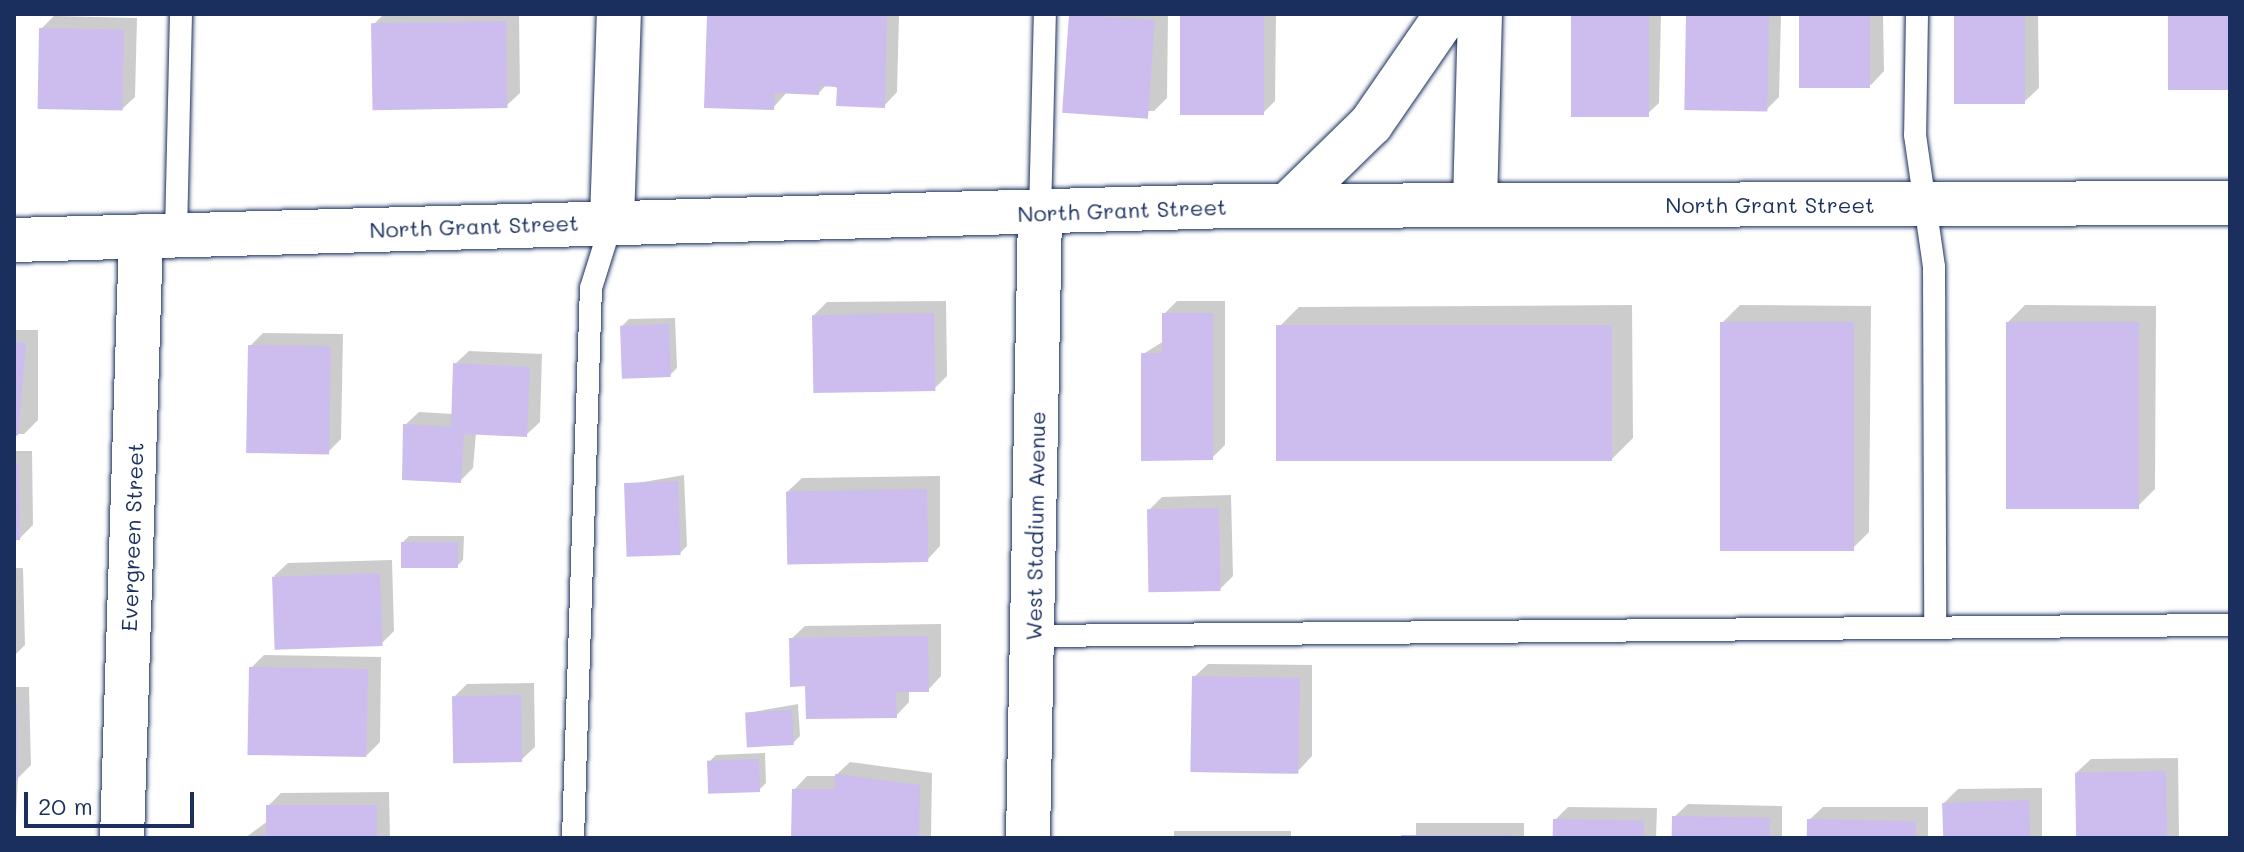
<!DOCTYPE html>
<html>
<head>
<meta charset="utf-8">
<style>
	body { margin:0 }
	#map { position:relative; width:2244px; height:852px; overflow:hidden; background:#fff; font-family:Mali,sans-serif }
	div>[style] { position:absolute }
	[style*='--x'] { left:calc(var(--x)*1px); top:calc(var(--y)*1px); width:calc(var(--w)*1px); rotate:calc(var(--a)*1deg) }
	.shadow>* { inset:0; background:#0003; transform-origin:0 0 }
	.building>* { inset:0; background:#ccbdee; transform-origin:0 0 }
	.roads { filter:drop-shadow(0 0 2px #1b2f5e) drop-shadow(0 0 2px #1b2f5e) }
	.lane>* { height:22px; margin:-11px; padding:0 11px; transform-origin:11px; border-radius:11px; background:#fff }
	.street>* { height:44px; margin:-22px; padding:0 22px; transform-origin:22px; border-radius:22px; background:#fff }
	.secondary>* { height:44px; margin:-22px; padding:0 22px; transform-origin:22px; border-radius:22px; background:#fff }
	span { translate:-50% -50%; white-space:nowrap; text-align:center; line-height:1.15; -webkit-text-stroke:6px #fff; paint-order:stroke }
	.street-label { font-size:22px; color:#1b2f5e }
	.frame { position:absolute; inset:0; border:16px solid #1b2f5e; pointer-events:none }
	.scale { position:absolute; left:24px; top:792px; width:170px; height:36px; box-sizing:border-box; border:4px solid #1b2f5e; border-top:0; padding-left:10px; font-size:24px; line-height:28px; white-space:nowrap; color:#1b2f5e; -webkit-text-stroke:6px #fff; paint-order:stroke }
</style>
</head>
<body>
<div id="map">
	<div class="shadow">
		<div style="clip-path:polygon(384px 14px,519px 14px,520px 93px,506px 106px,373px 25px)"></div>
		<div style="clip-path:polygon(709px 14px,899px 14px,897px 92px,884px 106px,827px 84px,819px 93px,787px 92px,773px 108px)"></div>
		<div style="clip-path:polygon(1071px 14px,1168px 14px,1167px 98px,1154px 111px,1071px 111px)"></div>
		<div style="clip-path:polygon(1182px 14px,1276px 14px,1275px 101px,1262px 114px)"></div>
		<div style="clip-path:polygon(1573px 14px,1661px 14px,1659px 103px,1645px 116px)"></div>
		<div style="clip-path:polygon(1781px 14px,1779px 97px,1766px 110px,1688px 16px)"></div>
		<div style="clip-path:polygon(1801px 14px,1883px 14px,1884px 71px,1871px 85px)"></div>
		<div style="clip-path:polygon(1956px 14px,2038px 14px,2039px 88px,2025px 101px)"></div>
		<div style="clip-path:polygon(54px 16px,137px 18px,135px 97px,121px 110px,41px 29px)"></div>
		<div style="clip-path:polygon(946px 301px,947px 376px,934px 389px,814px 315px,827px 302px)"></div>
		<div style="clip-path:polygon(1177px 301px,1225px 301px,1225px 445px,1212px 458px,1143px 354px,1164px 341px,1164px 314px)"></div>
		<div style="clip-path:polygon(1632px 305px,1633px 438px,1612px 459px,1278px 328px,1299px 307px)"></div>
		<div style="clip-path:polygon(1740px 305px,1871px 306px,1869px 532px,1851px 550px,1722px 323px)"></div>
		<div style="clip-path:polygon(2025px 305px,2156px 306px,2155px 489px,2137px 507px,2007px 323px)"></div>
		<div style="clip-path:polygon(675px 318px,677px 368px,670px 375px,622px 326px,629px 319px)"></div>
		<div style="clip-path:polygon(14px 330px,38px 330px,38px 420px,24px 434px,14px 434px)"></div>
		<div style="clip-path:polygon(263px 333px,343px 334px,341px 439px,328px 452px,250px 346px)"></div>
		<div style="clip-path:polygon(469px 351px,542px 354px,540px 422px,526px 435px,476px 433px,473px 468px,460px 481px,405px 425px,419px 412px,453px 414px,455px 364px)"></div>
		<div style="clip-path:polygon(14px 451px,32px 451px,33px 525px,20px 538px)"></div>
		<div style="clip-path:polygon(684px 475px,687px 546px,680px 553px,626px 485px)"></div>
		<div style="clip-path:polygon(940px 476px,940px 546px,927px 560px,788px 491px,802px 478px)"></div>
		<div style="clip-path:polygon(1231px 495px,1233px 576px,1220px 589px,1149px 510px,1162px 497px)"></div>
		<div style="clip-path:polygon(409px 536px,464px 536px,463px 560px,456px 567px,403px 542px)"></div>
		<div style="clip-path:polygon(392px 560px,394px 631px,381px 644px,274px 576px,288px 563px)"></div>
		<div style="clip-path:polygon(14px 568px,23px 568px,25px 645px,14px 656px)"></div>
		<div style="clip-path:polygon(941px 624px,941px 676px,928px 690px,909px 690px,909px 702px,896px 716px,807px 684px,791px 639px,805px 626px)"></div>
		<div style="clip-path:polygon(264px 655px,381px 657px,380px 742px,367px 755px,251px 668px)"></div>
		<div style="clip-path:polygon(1208px 664px,1312px 665px,1312px 756px,1299px 770px,1194px 677px)"></div>
		<div style="clip-path:polygon(534px 683px,535px 747px,521px 760px,454px 697px,467px 684px)"></div>
		<div style="clip-path:polygon(14px 687px,29px 687px,31px 765px,18px 778px,15px 838px)"></div>
		<div style="clip-path:polygon(798px 704px,800px 736px,793px 743px,747px 713px)"></div>
		<div style="clip-path:polygon(765px 753px,766px 783px,759px 790px,709px 762px,716px 755px)"></div>
		<div style="clip-path:polygon(2178px 758px,2179px 838px,2078px 838px,2077px 772px,2091px 759px)"></div>
		<div style="clip-path:polygon(850px 762px,932px 773px,931px 838px,793px 838px,794px 790px,807px 776px,835px 776px)"></div>
		<div style="clip-path:polygon(2042px 788px,2042px 838px,1945px 838px,1944px 803px,1958px 789px)"></div>
		<div style="clip-path:polygon(389px 792px,390px 838px,245px 838px,268px 821px,268px 806px,281px 793px)"></div>
		<div style="clip-path:polygon(1688px 804px,1782px 806px,1782px 838px,1674px 838px,1674px 817px)"></div>
		<div style="clip-path:polygon(1568px 807px,1657px 808px,1656px 838px,1554px 838px,1555px 820px)"></div>
		<div style="clip-path:polygon(1823px 807px,1928px 807px,1928px 838px,1809px 838px,1809px 820px)"></div>
		<div style="left:1416px;top:823px;width:108px;height:20px"></div>
		<div style="left:1174px;top:831px;width:117px;height:10px"></div>
	</div>
	<div class="building">
		<div style="clip-path:polygon(707px 14px,887px 14px,885px 108px,836px 106px,837px 87px,819px 86px,819px 95px,775px 93px,774px 110px,704px 108px)"></div>
		<div style="left:1069px;top:14px;width:86px;height:99px;rotate:4deg"></div>
		<div style="left:1180px;top:14px;width:84px;height:101px"></div>
		<div style="left:1571px;top:14px;width:78px;height:103px"></div>
		<div style="left:1799px;top:14px;width:71px;height:74px"></div>
		<div style="left:1954px;top:14px;width:71px;height:90px"></div>
		<div style="left:2168px;top:14px;width:62px;height:76px"></div>
		<div style="left:1686px;top:15px;width:83px;height:95px;rotate:1deg"></div>
		<div style="left:506px;top:21px;width:87px;height:135px;rotate:89deg"></div>
		<div style="left:39px;top:28px;width:85px;height:81px;rotate:1deg"></div>
		<div style="left:934px;top:313px;width:78px;height:122px;rotate:89deg"></div>
		<div style="clip-path:polygon(1162px 313px,1213px 313px,1213px 460px,1141px 461px,1141px 353px,1162px 353px)"></div>
		<div style="left:1720px;top:322px;width:134px;height:229px"></div>
		<div style="left:2006px;top:322px;width:133px;height:187px"></div>
		<div style="left:669px;top:324px;width:53px;height:49px;rotate:88deg"></div>
		<div style="left:1612px;top:325px;width:136px;height:336px;rotate:90deg"></div>
		<div style="left:14px;top:342px;width:12px;height:93px;rotate:5deg"></div>
		<div style="left:248px;top:345px;width:83px;height:108px;rotate:1deg"></div>
		<div style="clip-path:polygon(453px 363px,530px 367px,527px 437px,464px 434px,461px 483px,402px 480px,403px 424px,451px 427px)"></div>
		<div style="clip-path:polygon(14px 464px,19px 464px,20px 540px,14px 540px)"></div>
		<div style="left:678px;top:481px;width:74px;height:54px;rotate:88deg"></div>
		<div style="left:927px;top:489px;width:73px;height:141px;rotate:89deg"></div>
		<div style="left:1219px;top:508px;width:83px;height:72px;rotate:89deg"></div>
		<div style="left:401px;top:542px;width:57px;height:26px"></div>
		<div style="left:380px;top:573px;width:73px;height:108px;rotate:88deg"></div>
		<div style="clip-path:polygon(928px 636px,929px 692px,896px 692px,897px 718px,806px 719px,805px 686px,790px 687px,789px 638px)"></div>
		<div style="left:249px;top:667px;width:119px;height:88px;rotate:1deg"></div>
		<div style="left:1192px;top:676px;width:108px;height:96px;rotate:1deg"></div>
		<div style="left:521px;top:695px;width:67px;height:69px;rotate:89deg"></div>
		<div style="clip-path:polygon(14px 703px,17px 703px,18px 780px,14px 780px)"></div>
		<div style="left:792px;top:710px;width:35px;height:47px;rotate:87deg"></div>
		<div style="left:759px;top:759px;width:33px;height:52px;rotate:88deg"></div>
		<div style="left:2166px;top:771px;width:67px;height:91px;rotate:89deg"></div>
		<div style="clip-path:polygon(835px 774px,920px 785px,919px 838px,791px 838px,792px 789px,835px 789px)"></div>
		<div style="left:2029px;top:800px;width:38px;height:87px;rotate:88deg"></div>
		<div style="clip-path:polygon(266px 805px,377px 805px,377px 838px,243px 838px,266px 834px)"></div>
		<div style="left:1672px;top:816px;width:98px;height:22px;rotate:1deg"></div>
		<div style="left:1553px;top:819px;width:91px;height:19px;rotate:1deg"></div>
		<div style="left:1807px;top:819px;width:109px;height:19px;rotate:1deg"></div>
		<div style="left:1401px;top:835px;width:110px;height:3px"></div>
	</div>
	<div class="roads">
		<div class="lane">
			<div style="--x:1917;--y:14;--w:121;--a:90.9"></div>
			<div style="--x:1915;--y:135;--w:133;--a:81.8"></div>
			<div style="--x:1934;--y:267;--w:358;--a:89.8"></div>
			<div style="--x:1040;--y:214;--w:200;--a:-88.6"></div>
			<div style="--x:176;--y:234;--w:220;--a:-88.7"></div>
			<div style="--x:1033;--y:636;--w:1197;--a:-0.53"></div>
			<div style="--x:573;--y:838;--w:550;--a:-88.13"></div>
			<div style="--x:591;--y:288;--w:70;--a:-72.6"></div>
		</div>
		<div class="street">
			<div style="--x:612;--y:221;--w:207;--a:-88.1"></div>
			<div style="--x:122;--y:838;--w:602;--a:-88.19"></div>
		</div>
		<div class="secondary">
			<div style="--x:1475;--y:204;--w:190;--a:-88.5"></div>
			<div style="--x:1288;--y:205;--w:116;--a:-44.3"></div>
			<div style="--x:1371;--y:124;--w:134;--a:-55.4"></div>
			<div style="--x:14;--y:240;--w:1221;--a:-1.6"></div>
			<div style="--x:1235;--y:206;--w:995;--a:-0.17"></div>
			<div style="--x:1028;--y:838;--w:624;--a:-88.9"></div>
		</div>
	</div>
	<div class="street-label">
		<span style="left:1770px;top:205px">North Grant Street</span>
		<span style="left:1122px;top:210px;rotate:-2deg">North Grant Street</span>
		<span style="left:474px;top:226px;rotate:-2deg">North Grant Street</span>
		<span style="left:1035px;top:526px;rotate:-89deg">West Stadium Avenue</span>
		<span style="left:132px;top:537px;rotate:-88deg">Evergreen Street</span>
	</div>
	<div class="frame"></div>
	<div class="scale">20 m</div>
</div>
</body>
</html>
